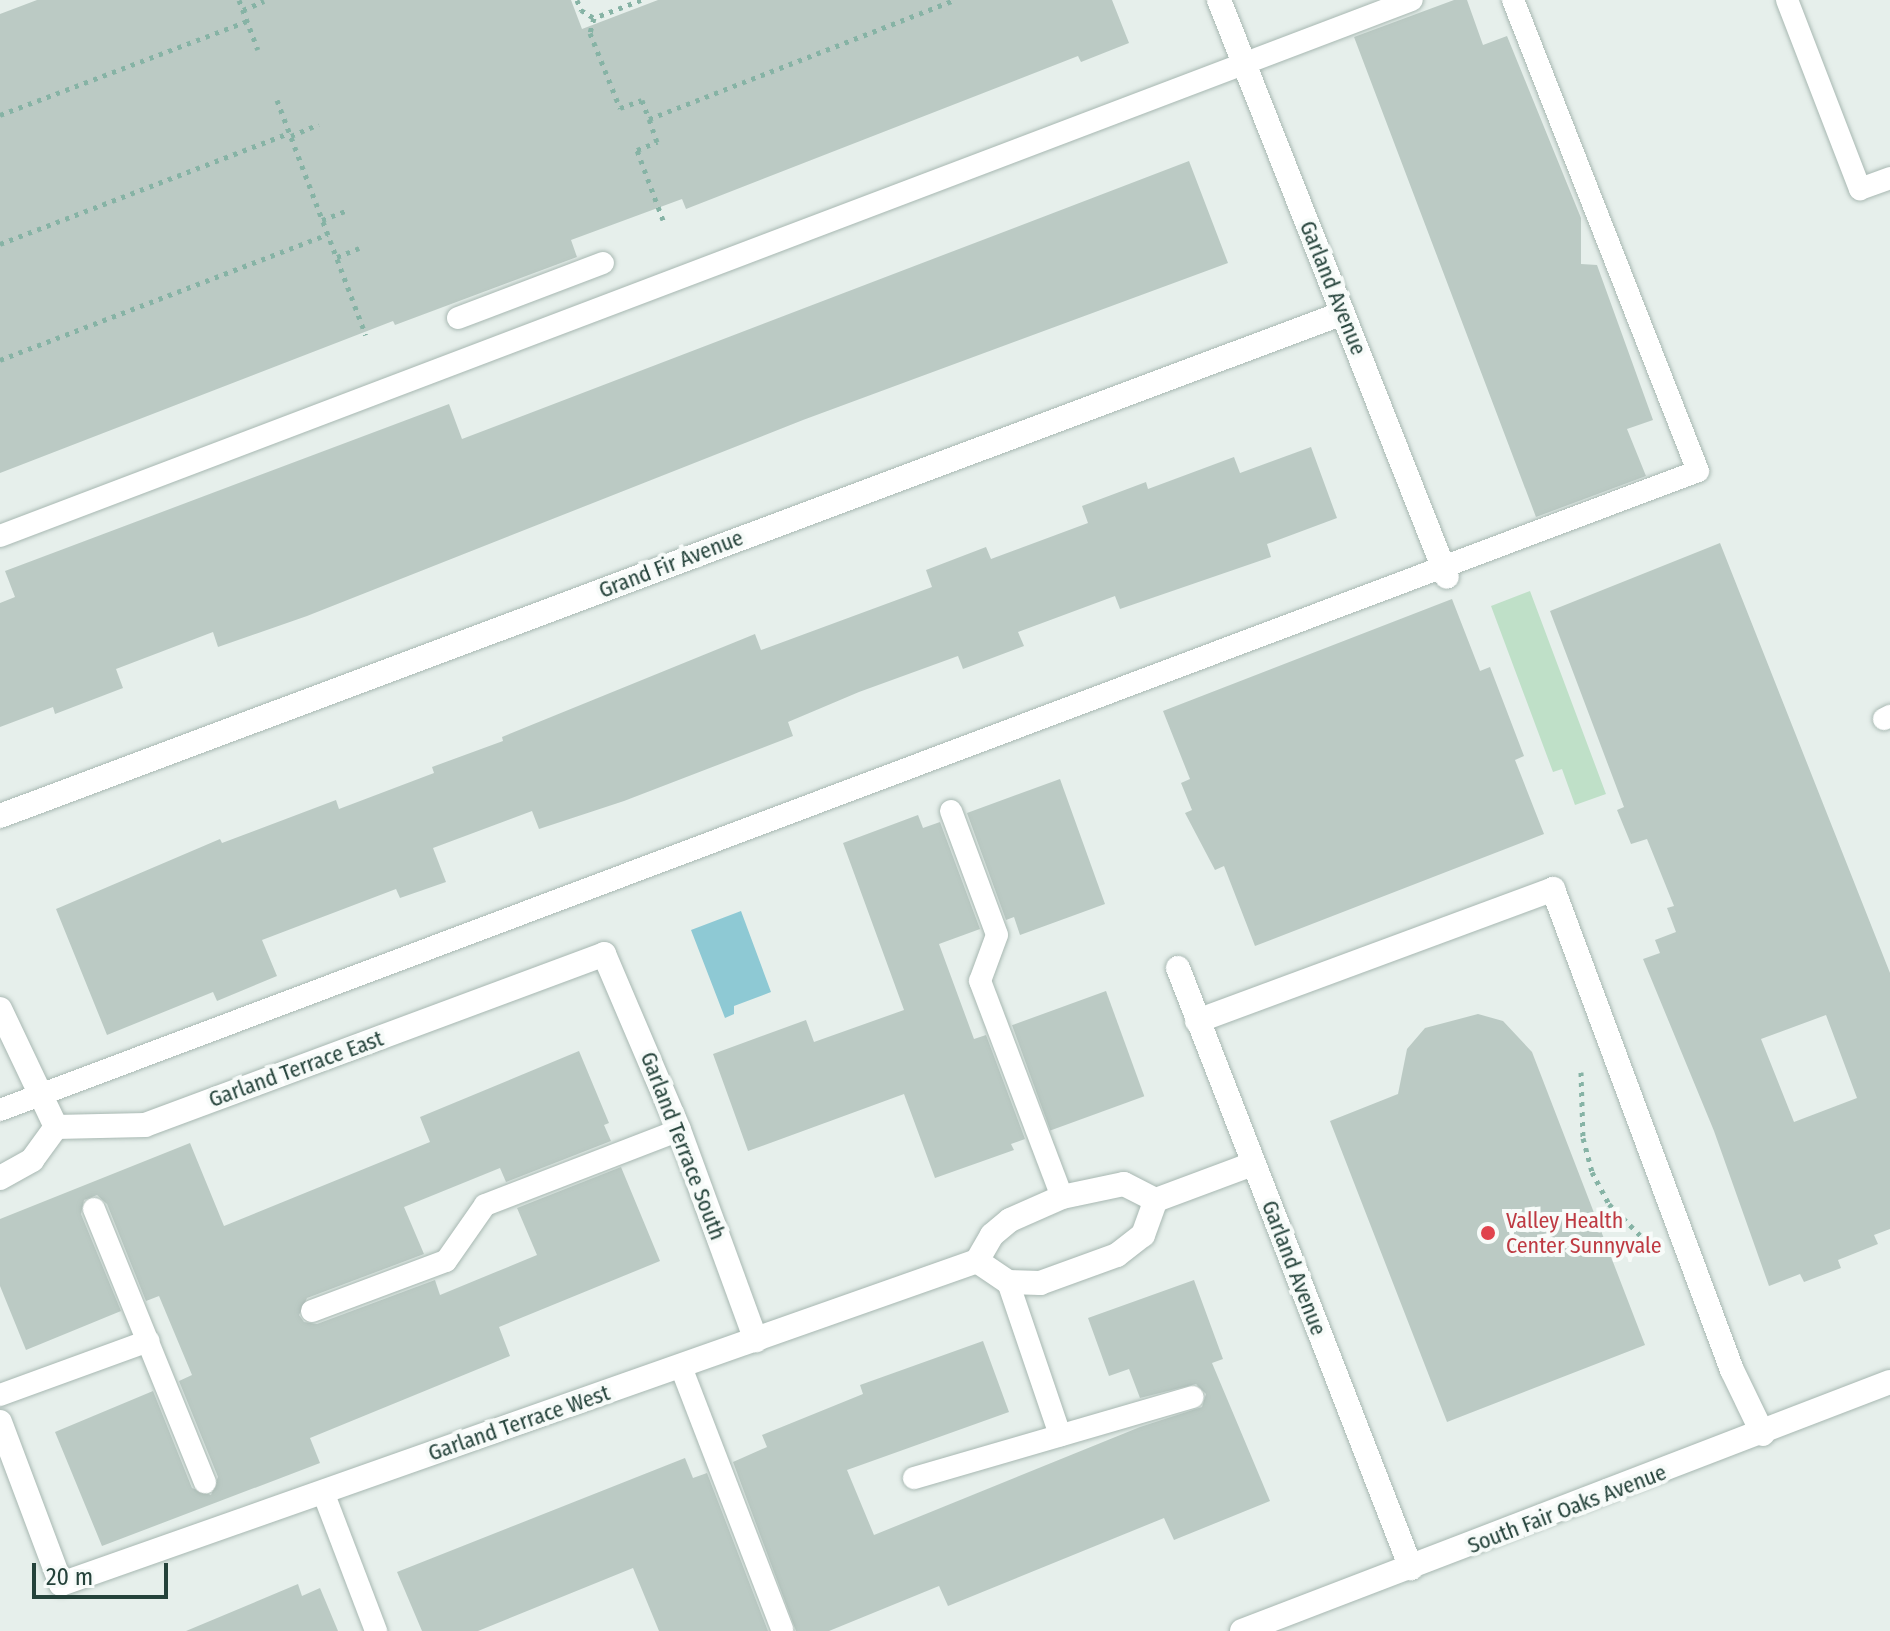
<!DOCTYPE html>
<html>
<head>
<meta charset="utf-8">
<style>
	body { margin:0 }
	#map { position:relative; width:1890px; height:1631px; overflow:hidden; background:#e6efeb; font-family:"Fira Sans Condensed",sans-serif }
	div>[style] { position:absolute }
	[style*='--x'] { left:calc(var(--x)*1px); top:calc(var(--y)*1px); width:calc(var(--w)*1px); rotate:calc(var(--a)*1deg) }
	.green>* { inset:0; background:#bfe0c8 }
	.water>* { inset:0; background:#8ec9d4 }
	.building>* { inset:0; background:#bbcac4; transform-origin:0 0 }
	.path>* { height:5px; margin-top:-2.5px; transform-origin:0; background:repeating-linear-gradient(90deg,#86b3a5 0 4px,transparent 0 10px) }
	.roads { filter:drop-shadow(0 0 2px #a8b8b2) drop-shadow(0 0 2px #a8b8b2) }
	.service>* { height:22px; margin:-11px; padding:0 11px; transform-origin:11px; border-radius:11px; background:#fff }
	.minor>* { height:24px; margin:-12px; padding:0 12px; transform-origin:12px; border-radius:12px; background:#fff }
	.secondary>* { height:24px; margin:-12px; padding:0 12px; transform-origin:12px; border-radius:12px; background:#fff }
	.dots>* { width:22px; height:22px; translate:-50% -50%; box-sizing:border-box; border:4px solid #f7fbf9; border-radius:50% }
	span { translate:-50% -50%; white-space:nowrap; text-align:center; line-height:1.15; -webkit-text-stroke:8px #f7fbf9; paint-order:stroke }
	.street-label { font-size:22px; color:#24423a }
	.health-label { font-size:22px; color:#be3a42 }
	.left { translate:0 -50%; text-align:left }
	.scale { position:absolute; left:32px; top:1563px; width:136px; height:36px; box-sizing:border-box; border:4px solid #24423a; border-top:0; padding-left:10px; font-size:24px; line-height:28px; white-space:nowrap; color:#24423a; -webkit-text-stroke:6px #f7fbf9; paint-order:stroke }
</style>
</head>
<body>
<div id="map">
	<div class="green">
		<div style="clip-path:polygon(1530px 591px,1606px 794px,1575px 805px,1562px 769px,1553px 772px,1491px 606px)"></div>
	</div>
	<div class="water">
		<div style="clip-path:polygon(741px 911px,771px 992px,734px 1006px,734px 1014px,725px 1018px,691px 930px)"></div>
	</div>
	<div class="building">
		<div style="clip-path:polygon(37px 0,571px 0,582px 29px,658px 0,1112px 0,1129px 43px,1081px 62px,1078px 56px,686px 209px,682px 199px,571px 240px,577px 257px,395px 325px,393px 321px,0 473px,0 14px)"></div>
		<div style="clip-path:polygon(1454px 0,1467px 0,1483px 45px,1507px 36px,1581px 218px,1581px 264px,1597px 265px,1653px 420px,1627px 429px,1646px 476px,1536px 517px,1354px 37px)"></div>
		<div style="clip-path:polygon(1189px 161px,1228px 263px,803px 420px,307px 616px,218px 647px,213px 632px,116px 669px,123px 688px,55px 714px,53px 707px,0 727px,0 603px,15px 597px,5px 571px,449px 404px,462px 439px)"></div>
		<div style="clip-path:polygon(1311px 447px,1337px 518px,1267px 544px,1271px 557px,1120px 609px,1115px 596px,1018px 632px,1024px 646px,963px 669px,958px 656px,859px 692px,788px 722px,793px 736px,624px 801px,539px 829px,532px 811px,433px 848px,446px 882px,400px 898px,396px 889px,262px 940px,277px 976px,217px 1001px,213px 992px,107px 1035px,56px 909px,220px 839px,222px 843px,336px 800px,339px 809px,434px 773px,432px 767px,503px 741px,502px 737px,755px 634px,761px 650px,932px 587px,926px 570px,986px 547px,991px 559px,1088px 523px,1082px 506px,1146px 482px,1148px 489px,1234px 457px,1240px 473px)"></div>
		<div style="clip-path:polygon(evenodd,1720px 543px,1890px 973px,1890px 1229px,1874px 1235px,1878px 1244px,1838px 1260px,1841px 1268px,1804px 1282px,1800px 1274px,1769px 1286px,1714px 1131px,1643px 959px,1660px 953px,1655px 940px,1676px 932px,1667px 908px,1674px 906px,1647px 839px,1631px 844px,1617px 810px,1624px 807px,1550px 611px,1720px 543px,1826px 1015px,1857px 1098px,1794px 1122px,1761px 1039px,1826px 1015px)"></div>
		<div style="clip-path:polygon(1452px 599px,1480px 671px,1490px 667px,1524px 756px,1515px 760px,1544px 834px,1255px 946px,1224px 866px,1215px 870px,1185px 813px,1192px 810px,1181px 783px,1190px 779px,1163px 711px)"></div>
		<div style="clip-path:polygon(1060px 779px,1105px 904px,1020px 935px,1014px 917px,1006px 920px,967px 813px)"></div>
		<div style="clip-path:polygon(918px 815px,923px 828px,940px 822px,980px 929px,939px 944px,974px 1039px,986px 1035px,1025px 1139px,1011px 1144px,1014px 1150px,935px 1178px,904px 1094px,748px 1151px,713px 1054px,806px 1020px,814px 1042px,904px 1010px,843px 843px)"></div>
		<div style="left:1106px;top:991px;width:112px;height:100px;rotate:70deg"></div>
		<div style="clip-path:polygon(1478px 1014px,1503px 1021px,1532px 1052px,1645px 1345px,1447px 1422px,1330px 1121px,1398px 1094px,1407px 1049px,1425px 1028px)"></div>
		<div style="clip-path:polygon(579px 1051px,609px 1123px,604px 1125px,611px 1141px,506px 1182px,500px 1168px,404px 1207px,424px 1254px,307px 1298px,299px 1315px,304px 1322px,317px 1324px,435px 1280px,440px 1295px,537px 1255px,517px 1208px,621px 1167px,660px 1261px,499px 1327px,510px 1356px,310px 1438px,320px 1463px,102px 1546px,55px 1432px,153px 1391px,192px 1488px,211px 1495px,218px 1477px,179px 1381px,192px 1375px,159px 1296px,146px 1301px,107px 1204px,97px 1195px,84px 1200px,81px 1214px,121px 1311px,26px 1350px,0 1286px,0 1219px,190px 1143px,224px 1226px,430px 1142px,420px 1117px)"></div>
		<div style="clip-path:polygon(1194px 1280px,1223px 1359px,1212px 1363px,1270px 1501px,1174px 1540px,1164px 1518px,948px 1606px,939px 1586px,829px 1631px,796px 1631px,733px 1462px,767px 1447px,762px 1435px,863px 1394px,860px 1385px,983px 1341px,1009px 1412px,847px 1470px,874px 1535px,1140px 1427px,1202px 1407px,1206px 1394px,1196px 1384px,1140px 1398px,1129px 1369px,1109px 1376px,1088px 1318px)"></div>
		<div style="clip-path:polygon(685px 1458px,693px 1478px,707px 1473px,768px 1631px,659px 1631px,633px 1568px,478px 1631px,422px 1631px,397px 1572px)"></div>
		<div style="clip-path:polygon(298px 1584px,302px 1596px,320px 1588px,338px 1631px,186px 1631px)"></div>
	</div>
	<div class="path">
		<div style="--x:239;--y:0;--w:53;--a:69.2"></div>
		<div style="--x:577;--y:0;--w:11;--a:68"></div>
		<div style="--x:581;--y:10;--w:15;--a:32"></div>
		<div style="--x:641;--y:0;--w:50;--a:159"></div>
		<div style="--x:594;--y:18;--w:16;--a:105"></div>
		<div style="--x:590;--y:33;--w:81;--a:68.2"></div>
		<div style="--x:620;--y:108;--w:23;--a:-20"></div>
		<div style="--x:642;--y:100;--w:20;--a:70"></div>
		<div style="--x:243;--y:10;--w:23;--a:-23"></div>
		<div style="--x:277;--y:100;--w:251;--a:69.3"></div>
		<div style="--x:0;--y:115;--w:264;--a:-20.8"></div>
		<div style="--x:291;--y:136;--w:30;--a:-23"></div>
		<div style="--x:322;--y:220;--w:25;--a:-21"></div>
		<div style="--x:663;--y:220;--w:75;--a:-110.4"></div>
		<div style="--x:637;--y:150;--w:22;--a:-22"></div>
		<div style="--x:657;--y:142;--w:24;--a:-109"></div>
		<div style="--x:649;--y:119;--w:328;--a:-21.3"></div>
		<div style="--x:0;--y:244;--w:310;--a:-21"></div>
		<div style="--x:337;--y:257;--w:24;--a:-22"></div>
		<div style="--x:0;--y:360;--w:351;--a:-21"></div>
		<div style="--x:1581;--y:1072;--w:66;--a:88.3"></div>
		<div style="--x:1583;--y:1138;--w:35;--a:75"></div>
		<div style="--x:1592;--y:1172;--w:36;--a:62"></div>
		<div style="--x:1609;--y:1204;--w:48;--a:45"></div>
	</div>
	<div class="roads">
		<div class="service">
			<div style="--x:1787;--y:0;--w:203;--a:68.9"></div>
			<div style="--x:1860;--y:189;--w:32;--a:-20"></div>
			<div style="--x:458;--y:318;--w:155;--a:-20.8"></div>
			<div style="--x:0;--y:536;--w:1510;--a:-20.79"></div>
			<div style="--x:1884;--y:719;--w:7;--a:-27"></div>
			<div style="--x:951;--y:811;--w:132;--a:69.6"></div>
			<div style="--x:997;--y:935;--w:49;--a:110.3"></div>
			<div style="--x:980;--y:981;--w:231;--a:69.2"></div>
			<div style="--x:0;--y:1110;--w:1814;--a:-20.62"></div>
			<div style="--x:1698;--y:471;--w:506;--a:-111.44"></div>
			<div style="--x:94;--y:1209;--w:295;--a:67.9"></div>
			<div style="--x:1008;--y:1282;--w:162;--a:71.2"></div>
			<div style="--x:312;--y:1311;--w:143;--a:-20.5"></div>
			<div style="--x:446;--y:1261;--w:68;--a:-55.1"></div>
			<div style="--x:485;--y:1205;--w:208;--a:-21.1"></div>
			<div style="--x:681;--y:1367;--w:281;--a:68.9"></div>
			<div style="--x:0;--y:1395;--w:158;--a:-20"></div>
			<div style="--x:914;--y:1478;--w:290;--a:-16.2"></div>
			<div style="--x:323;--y:1492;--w:149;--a:69.1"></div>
		</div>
		<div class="minor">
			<div style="--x:1219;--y:0;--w:620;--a:68.44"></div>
			<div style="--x:0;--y:816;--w:1434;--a:-20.53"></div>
			<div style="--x:1178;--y:968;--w:644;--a:68.78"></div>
			<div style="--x:0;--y:1009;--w:131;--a:64.6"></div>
			<div style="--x:1197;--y:1021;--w:380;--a:-20.3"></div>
			<div style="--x:1553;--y:889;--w:513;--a:69.59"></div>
			<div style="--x:1732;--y:1370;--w:71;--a:64.2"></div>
			<div style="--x:0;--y:1178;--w:37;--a:-29"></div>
			<div style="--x:32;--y:1160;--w:41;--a:-54"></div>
			<div style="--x:56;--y:1127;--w:89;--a:-1.3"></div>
			<div style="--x:145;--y:1125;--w:490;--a:-20.4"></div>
			<div style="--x:604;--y:954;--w:191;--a:66.9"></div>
			<div style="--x:679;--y:1130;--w:224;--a:69.9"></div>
			<div style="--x:977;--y:1261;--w:37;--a:34"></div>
			<div style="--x:1008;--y:1282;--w:32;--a:2"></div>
			<div style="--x:1040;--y:1283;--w:82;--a:-20"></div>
			<div style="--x:1117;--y:1255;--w:33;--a:-38"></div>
			<div style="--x:1143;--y:1235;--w:37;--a:-70"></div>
			<div style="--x:0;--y:1422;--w:173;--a:69.4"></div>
			<div style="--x:61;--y:1584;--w:971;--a:-19.42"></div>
			<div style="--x:977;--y:1261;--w:30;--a:-60"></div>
			<div style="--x:992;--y:1235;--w:23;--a:-40"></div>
			<div style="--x:1010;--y:1220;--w:57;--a:-23.9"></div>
			<div style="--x:1062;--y:1197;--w:63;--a:-11.8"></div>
			<div style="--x:1124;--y:1184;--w:36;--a:27"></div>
			<div style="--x:1156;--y:1200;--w:103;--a:-20.4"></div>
		</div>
		<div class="secondary">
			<div style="--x:1242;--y:1631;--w:694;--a:-21.02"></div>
		</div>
	</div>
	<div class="dots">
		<div style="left:1488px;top:1233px;background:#e0444e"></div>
	</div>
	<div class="street-label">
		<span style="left:1333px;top:288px;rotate:68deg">Garland Avenue</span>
		<span style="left:671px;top:564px;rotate:-21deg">Grand Fir Avenue</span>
		<span style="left:296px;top:1069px;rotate:-20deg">Garland Terrace East</span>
		<span style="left:683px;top:1146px;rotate:69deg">Garland Terrace South</span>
		<span style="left:1294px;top:1268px;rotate:69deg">Garland Avenue</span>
		<span style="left:519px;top:1423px;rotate:-19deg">Garland Terrace West</span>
		<span style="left:1567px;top:1509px;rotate:-21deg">South Fair Oaks Avenue</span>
	</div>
	<div class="health-label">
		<span class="left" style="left:1506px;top:1233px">Valley Health<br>Center Sunnyvale</span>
	</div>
	<div class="scale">20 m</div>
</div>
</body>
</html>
